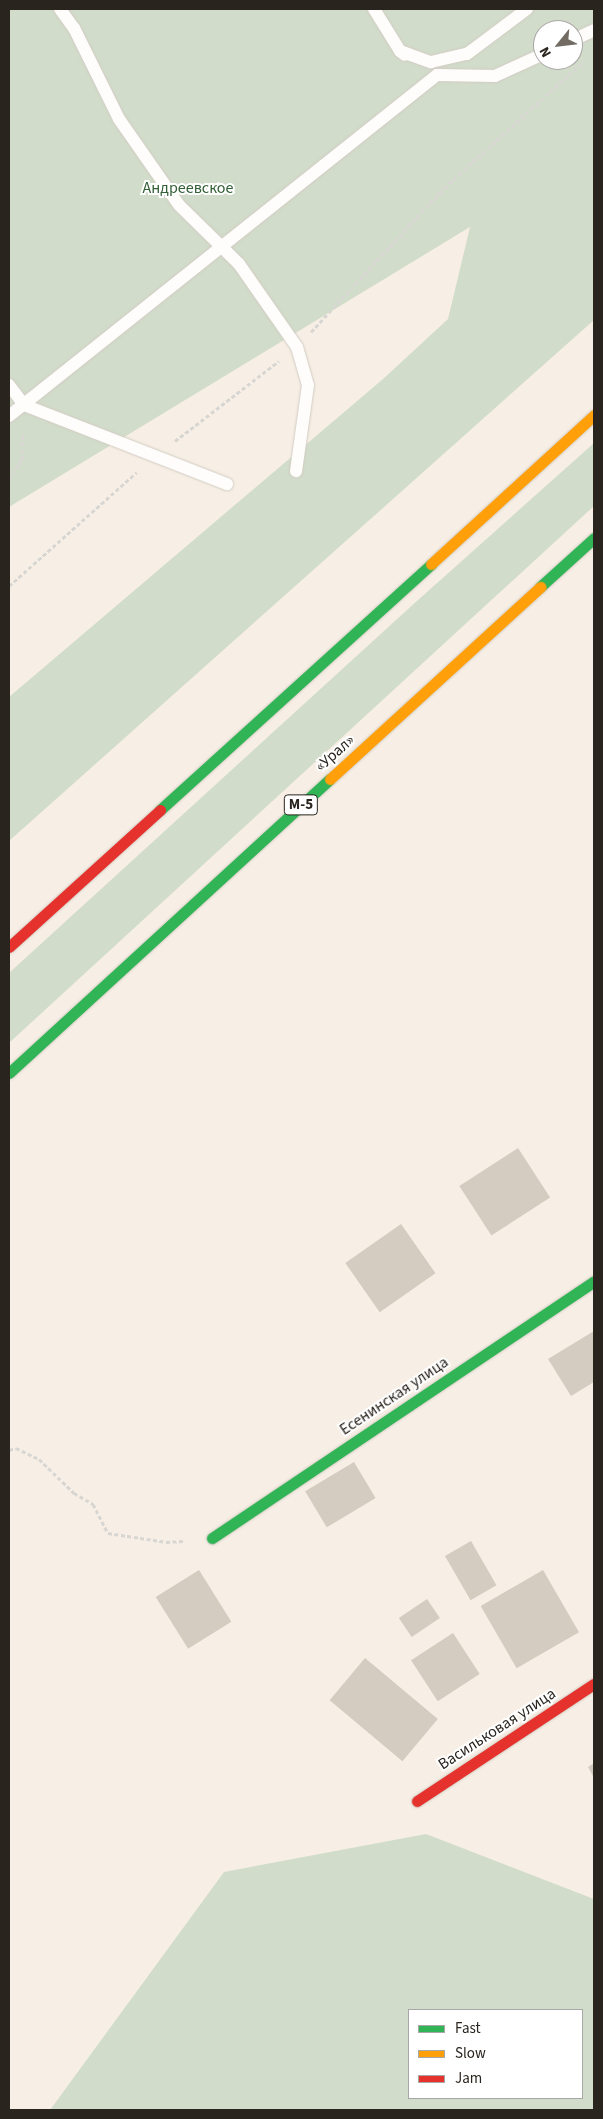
<!DOCTYPE html>
<html>
<head>
<meta charset="utf-8">
<style>
	body { margin:0 }
	#map { position:relative; width:603px; height:2119px; overflow:hidden; background:#f7efe5; font-family:"Source Sans 3",sans-serif }
	div>[style] { position:absolute }
	[style*='--x'] { left:calc(var(--x)*1px); top:calc(var(--y)*1px); width:calc(var(--w)*1px); rotate:calc(var(--a)*1deg) }
	.green>* { inset:0; background:#d2dcca }
	.building>* { inset:0; background:#d4cbc1; transform-origin:0 0 }
	.path>* { height:3px; margin-top:-1.5px; transform-origin:0; background:repeating-linear-gradient(90deg,#d8d6d2 0 4px,transparent 0 6.5px) }
	.roads { filter:drop-shadow(0 0 1px #d2ccc4) drop-shadow(0 0 1px #d2ccc4) }
	.lane>* { height:12px; margin:-6px; padding:0 6px; transform-origin:6px; border-radius:6px; background:#fefdfb }
	.fast>* { height:11px; margin:-5.5px; padding:0 5.5px; transform-origin:5.5px; border-radius:5.5px; background:#30b455 }
	.slow>* { height:11px; margin:-5.5px; padding:0 5.5px; transform-origin:5.5px; border-radius:5.5px; background:#ff9f0a }
	.jam>* { height:11px; margin:-5.5px; padding:0 5.5px; transform-origin:5.5px; border-radius:5.5px; background:#e5322d }
	span { translate:-50% -50%; white-space:nowrap; text-align:center; line-height:1.15; -webkit-text-stroke:4px #fff; paint-order:stroke }
	.shield-label span { padding:1px 4px; background:#fff; border:1px solid; border-radius:4px; -webkit-text-stroke-width:0 }
	.shield-label { font-size:15px; color:#29241d; font-weight:700 }
	.park-label { font-size:16px; color:#336036 }
	.street-label { font-size:16px; color:#29241d }
	.frame { position:absolute; inset:0; border:10px solid #29241d; pointer-events:none }
	.legend { position:absolute; left:408px; top:2009px; width:175px; height:90px; box-sizing:border-box; background:#fff; border:1px solid #a9a7a5; margin:0; padding:6px 9px; list-style:none; font-size:15px; color:#29241d }
	.legend li { display:flex; align-items:center; gap:10px; height:25px }
	.legend b { width:25px; border:1px solid #a9a7a5 }
	.north { position:absolute; left:533px; top:20px; width:50px; height:50px; box-sizing:border-box; background:#fff; border:1px solid #a9a7a5; border-radius:50%; rotate:241deg; font-size:14px; font-weight:700; line-height:20px; text-align:center; color:#29241d }
	.north::after { content:''; display:block; margin:auto; width:18px; height:22px; background:#716b63; clip-path:polygon(50% 0,100% 100%,50% 72%,0 100%) }
</style>
</head>
<body>
<div id="map">
	<div class="green">
		<div style="clip-path:polygon(evenodd,9px 9px,594px 9px,594px 320px,9px 841px,9px 697px,383px 379px,448px 319px,470px 227px,9px 507px,9px 9px,543px 30px,573px 30px,573px 60px,543px 60px,543px 30px)"></div>
		<div style="clip-path:polygon(594px 443px,594px 506px,9px 1043px,9px 973px,418px 600px)"></div>
		<div style="clip-path:polygon(evenodd,426px 1834px,594px 1899px,594px 2110px,50px 2110px,224px 1872px,426px 1834px,409px 2010px,582px 2010px,582px 2098px,409px 2098px,409px 2010px)"></div>
	</div>
	<div class="building">
		<div style="left:518px;top:1148px;width:59px;height:70px;rotate:57deg"></div>
		<div style="left:401px;top:1224px;width:60px;height:68px;rotate:55deg"></div>
		<div style="clip-path:polygon(594px 1331px,594px 1382px,571px 1396px,548px 1359px)"></div>
		<div style="left:354px;top:1462px;width:42px;height:57px;rotate:59deg"></div>
		<div style="left:471px;top:1541px;width:51px;height:30px;rotate:60deg"></div>
		<div style="left:199px;top:1570px;width:61px;height:51px;rotate:58deg"></div>
		<div style="left:543px;top:1570px;width:72px;height:72px;rotate:60deg"></div>
		<div style="left:427px;top:1599px;width:23px;height:34px;rotate:56deg"></div>
		<div style="left:453px;top:1633px;width:49px;height:50px;rotate:57deg"></div>
		<div style="left:365px;top:1658px;width:95px;height:55px;rotate:40deg"></div>
		<div style="clip-path:polygon(594px 1763px,594px 1778px,588px 1767px)"></div>
	</div>
	<div class="path">
		<div style="--x:311;--y:332;--w:196;--a:-47.3"></div>
		<div style="--x:444;--y:188;--w:190;--a:-42.2"></div>
		<div style="--x:175;--y:441;--w:131;--a:-37.6"></div>
		<div style="--x:9;--y:479;--w:24;--a:-57"></div>
		<div style="--x:22;--y:459;--w:26;--a:-88"></div>
		<div style="--x:9;--y:586;--w:171;--a:-41.7"></div>
		<div style="--x:9;--y:1450;--w:7;--a:-16"></div>
		<div style="--x:16;--y:1448;--w:25;--a:26"></div>
		<div style="--x:39;--y:1459;--w:49;--a:44.2"></div>
		<div style="--x:74;--y:1493;--w:22;--a:30"></div>
		<div style="--x:93;--y:1504;--w:33;--a:63"></div>
		<div style="--x:108;--y:1533;--w:59;--a:8.8"></div>
		<div style="--x:166;--y:1542;--w:18;--a:-3"></div>
	</div>
	<div class="roads">
		<div class="lane">
			<div style="--x:60;--y:9;--w:24;--a:54"></div>
			<div style="--x:74;--y:28;--w:102;--a:63.7"></div>
			<div style="--x:119;--y:119;--w:105;--a:55.1"></div>
			<div style="--x:179;--y:205;--w:84;--a:44.5"></div>
			<div style="--x:239;--y:264;--w:101;--a:55.1"></div>
			<div style="--x:297;--y:347;--w:40;--a:74"></div>
			<div style="--x:308;--y:385;--w:87;--a:97.9"></div>
			<div style="--x:374;--y:9;--w:49;--a:58.2"></div>
			<div style="--x:400;--y:51;--w:6;--a:39"></div>
			<div style="--x:573;--y:40;--w:23;--a:-25"></div>
			<div style="--x:400;--y:51;--w:33;--a:20"></div>
			<div style="--x:431;--y:62;--w:37;--a:-13"></div>
			<div style="--x:467;--y:54;--w:75;--a:-36.9"></div>
			<div style="--x:9;--y:385;--w:25;--a:53"></div>
			<div style="--x:24;--y:405;--w:218;--a:21.3"></div>
			<div style="--x:9;--y:416;--w:547;--a:-38.55"></div>
			<div style="--x:437;--y:75;--w:58;--a:1"></div>
			<div style="--x:495;--y:76;--w:53;--a:-24.6"></div>
		</div>
		<div class="fast">
			<div style="--x:540;--y:587;--w:73;--a:-42.2"></div>
			<div style="--x:160;--y:810;--w:366;--a:-42.2"></div>
			<div style="--x:9;--y:1073;--w:435;--a:-42.5"></div>
			<div style="--x:212;--y:1538;--w:460;--a:-33.9"></div>
		</div>
		<div class="slow">
			<div style="--x:431;--y:564;--w:221;--a:-42.4"></div>
			<div style="--x:330;--y:779;--w:285;--a:-42.4"></div>
		</div>
		<div class="jam">
			<div style="--x:9;--y:947;--w:204;--a:-42.2"></div>
			<div style="--x:417;--y:1801;--w:212;--a:-33.5"></div>
		</div>
	</div>
	<div class="shield-label">
		<span style="left:301px;top:805px">М-5</span>
	</div>
	<div class="park-label">
		<span style="left:188px;top:188px">Андреевское</span>
	</div>
	<div class="street-label">
		<span style="left:335px;top:753px;rotate:-42deg">«Урал»</span>
		<span style="left:394px;top:1396px;rotate:-34deg">Есенинская улица</span>
		<span style="left:497px;top:1729px;rotate:-33deg">Васильковая улица</span>
	</div>
	<div class="frame"></div>
	<ul class="legend">
	<li><b style="height:6px;background:#30b455"></b>Fast</li>
	<li><b style="height:6px;background:#ff9f0a"></b>Slow</li>
	<li><b style="height:6px;background:#e5322d"></b>Jam</li>
	</ul>
	<div class="north">N</div>
</div>
</body>
</html>
